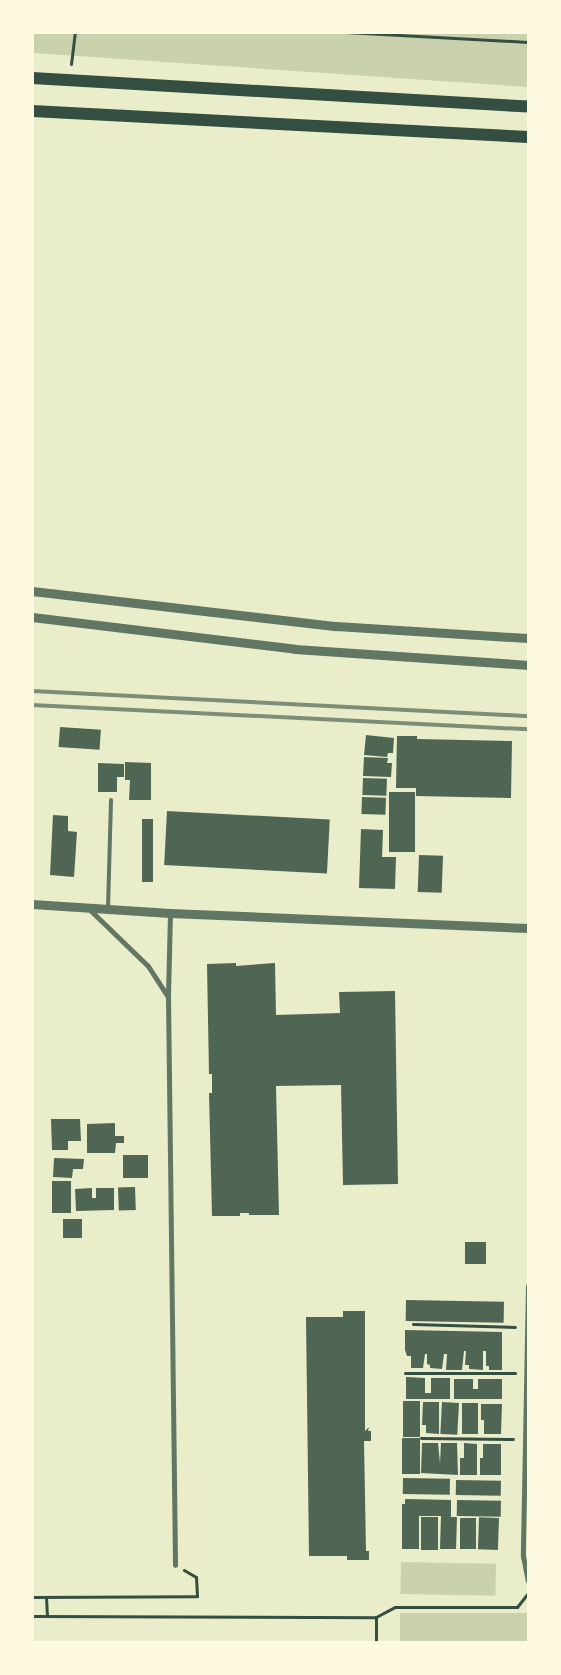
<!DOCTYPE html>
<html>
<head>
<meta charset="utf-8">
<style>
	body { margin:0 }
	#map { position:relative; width:561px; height:1675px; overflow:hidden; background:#e9edc9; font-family:Helvetica,sans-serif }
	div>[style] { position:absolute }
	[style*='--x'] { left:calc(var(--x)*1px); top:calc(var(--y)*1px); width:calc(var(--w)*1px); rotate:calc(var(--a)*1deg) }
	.green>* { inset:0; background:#cad2ad; transform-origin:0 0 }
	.building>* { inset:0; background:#4f6655; transform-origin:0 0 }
	.path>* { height:3px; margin:-1.5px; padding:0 1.5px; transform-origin:1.5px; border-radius:1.5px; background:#344e41 }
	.service>* { height:4px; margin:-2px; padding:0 2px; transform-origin:2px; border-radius:2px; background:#617663 }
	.minor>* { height:5px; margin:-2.5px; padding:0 2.5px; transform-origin:2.5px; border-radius:2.5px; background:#617663 }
	.tertiary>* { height:9px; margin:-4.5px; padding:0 4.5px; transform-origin:4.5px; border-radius:4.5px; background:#617663 }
	.primary>* { height:12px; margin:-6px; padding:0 6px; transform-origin:6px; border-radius:6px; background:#344e41 }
	.rail>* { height:4px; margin:-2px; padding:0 2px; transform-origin:2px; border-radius:2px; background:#7c8e77 }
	span { translate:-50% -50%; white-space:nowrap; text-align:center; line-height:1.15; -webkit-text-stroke:4px #fefae0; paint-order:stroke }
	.frame { position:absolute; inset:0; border:34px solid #fefae0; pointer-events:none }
</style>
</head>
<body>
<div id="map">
	<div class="green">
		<div style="clip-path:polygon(503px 32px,528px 34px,528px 87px,33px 53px,32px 33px)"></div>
		<div style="left:401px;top:1562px;width:95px;height:32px;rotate:1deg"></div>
		<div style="left:528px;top:1613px;width:29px;height:128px;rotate:90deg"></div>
	</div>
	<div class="building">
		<div style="left:60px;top:727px;width:41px;height:20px;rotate:4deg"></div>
		<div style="clip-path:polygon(366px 735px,394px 738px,393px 753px,388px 753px,387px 757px,364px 755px)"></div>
		<div style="clip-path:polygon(397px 736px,417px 736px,417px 739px,512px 741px,511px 798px,416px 796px,416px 788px,396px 788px)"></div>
		<div style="clip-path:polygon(364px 757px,388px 758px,387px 763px,392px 763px,391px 777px,363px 776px)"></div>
		<div style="clip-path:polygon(125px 762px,151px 763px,151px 800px,129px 800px,130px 780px,125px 780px)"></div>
		<div style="clip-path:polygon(98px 763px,124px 764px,124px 777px,117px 777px,117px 792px,98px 792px)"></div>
		<div style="left:363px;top:778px;width:24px;height:17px;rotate:2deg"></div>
		<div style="left:389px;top:792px;width:26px;height:60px"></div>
		<div style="left:362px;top:797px;width:24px;height:17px;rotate:2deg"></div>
		<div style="left:167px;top:811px;width:163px;height:54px;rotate:3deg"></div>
		<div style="clip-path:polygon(53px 815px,68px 816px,68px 831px,77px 832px,74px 877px,50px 875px)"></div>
		<div style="left:142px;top:819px;width:11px;height:63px"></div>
		<div style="clip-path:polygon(361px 829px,383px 830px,382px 857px,396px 857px,395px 889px,359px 888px)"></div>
		<div style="left:419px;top:855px;width:24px;height:37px;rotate:2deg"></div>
		<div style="clip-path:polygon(236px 963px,236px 966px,275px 963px,276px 1015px,340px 1013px,339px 992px,395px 991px,398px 1184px,343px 1185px,341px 1085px,276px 1086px,279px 1215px,249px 1215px,249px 1213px,240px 1213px,240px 1216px,212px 1216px,209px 1093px,212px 1093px,212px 1074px,209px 1074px,207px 964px)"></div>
		<div style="clip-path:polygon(51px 1119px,80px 1119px,81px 1141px,68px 1141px,68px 1150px,52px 1150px)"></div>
		<div style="clip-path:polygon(115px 1123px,115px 1136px,124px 1136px,124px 1143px,116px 1143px,115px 1153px,87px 1153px,87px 1124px)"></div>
		<div style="left:123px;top:1155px;width:25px;height:23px"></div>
		<div style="clip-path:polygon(54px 1158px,84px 1159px,83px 1169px,73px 1169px,72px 1178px,53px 1177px)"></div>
		<div style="left:52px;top:1181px;width:19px;height:32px"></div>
		<div style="left:135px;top:1187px;width:23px;height:17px;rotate:88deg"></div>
		<div style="clip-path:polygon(92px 1188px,92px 1198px,96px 1198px,96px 1188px,114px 1188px,114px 1210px,76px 1211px,75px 1189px)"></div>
		<div style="left:63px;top:1219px;width:19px;height:19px"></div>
		<div style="left:465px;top:1242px;width:21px;height:22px"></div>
		<div style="left:406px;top:1300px;width:98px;height:21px;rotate:1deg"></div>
		<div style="clip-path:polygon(343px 1311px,365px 1311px,365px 1431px,369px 1427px,368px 1431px,371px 1431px,371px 1441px,364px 1441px,366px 1551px,369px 1551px,369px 1560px,347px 1560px,347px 1556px,309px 1556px,306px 1317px,343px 1317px)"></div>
		<div style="clip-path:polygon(405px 1330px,502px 1332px,502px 1370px,489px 1370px,489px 1366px,486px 1366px,486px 1351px,483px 1351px,483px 1370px,469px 1369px,469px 1365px,465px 1365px,466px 1351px,464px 1351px,462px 1370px,446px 1370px,447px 1354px,444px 1354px,442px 1369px,430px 1368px,430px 1365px,427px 1364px,427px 1354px,425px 1354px,423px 1368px,411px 1368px,411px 1356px,407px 1356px,405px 1350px)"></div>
		<div style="clip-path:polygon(406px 1377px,425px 1378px,425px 1393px,431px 1393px,431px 1378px,450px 1378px,450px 1399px,406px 1399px)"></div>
		<div style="clip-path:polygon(454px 1379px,473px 1379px,473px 1389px,478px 1389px,478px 1379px,502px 1379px,502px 1399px,454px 1399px)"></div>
		<div style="left:403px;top:1401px;width:17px;height:36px"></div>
		<div style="clip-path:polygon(423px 1402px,439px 1402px,439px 1434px,426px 1433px,426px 1425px,422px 1425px)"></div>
		<div style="left:442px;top:1402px;width:17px;height:32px;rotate:3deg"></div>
		<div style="left:462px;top:1403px;width:16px;height:31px"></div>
		<div style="clip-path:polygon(481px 1404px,502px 1404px,501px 1434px,484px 1434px,484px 1420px,481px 1420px)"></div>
		<div style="left:402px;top:1438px;width:18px;height:36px"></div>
		<div style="clip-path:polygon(422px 1443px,438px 1443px,440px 1463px,441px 1443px,457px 1443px,458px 1475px,421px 1473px)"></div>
		<div style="clip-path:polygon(464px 1443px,477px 1444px,477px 1475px,460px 1475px,460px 1458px,464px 1458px)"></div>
		<div style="clip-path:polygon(483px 1444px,501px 1444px,501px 1475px,480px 1475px,480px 1458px,483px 1458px)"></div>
		<div style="left:403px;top:1478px;width:47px;height:16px;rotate:1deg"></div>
		<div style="left:456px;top:1480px;width:45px;height:15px;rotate:1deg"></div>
		<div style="clip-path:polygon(405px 1499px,451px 1500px,451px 1517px,457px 1517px,456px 1549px,440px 1549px,441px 1516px,419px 1516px,419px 1549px,402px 1549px,402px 1504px,405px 1504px)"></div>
		<div style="left:457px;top:1500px;width:44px;height:16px;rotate:1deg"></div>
		<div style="left:421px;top:1517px;width:17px;height:33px"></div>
		<div style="left:460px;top:1518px;width:16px;height:31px"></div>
		<div style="left:499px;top:1518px;width:32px;height:20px;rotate:92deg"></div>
	</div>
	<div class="path">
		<div style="--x:345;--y:32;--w:183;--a:3.1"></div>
		<div style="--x:71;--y:64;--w:32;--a:-83"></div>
		<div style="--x:413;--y:1324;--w:102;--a:1.7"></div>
		<div style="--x:405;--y:1373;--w:110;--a:0"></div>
		<div style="--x:421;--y:1438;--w:92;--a:0.6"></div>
		<div style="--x:32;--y:1597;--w:165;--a:-0.3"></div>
		<div style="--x:197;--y:1596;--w:19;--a:-93"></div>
		<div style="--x:196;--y:1577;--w:14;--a:-150"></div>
		<div style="--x:46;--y:1597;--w:19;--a:87"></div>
		<div style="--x:32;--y:1616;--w:344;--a:0.2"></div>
		<div style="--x:376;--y:1617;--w:21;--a:-28"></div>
		<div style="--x:395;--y:1607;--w:122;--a:0"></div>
		<div style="--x:517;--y:1607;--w:18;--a:-52"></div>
		<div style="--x:376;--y:1642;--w:25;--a:-90"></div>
	</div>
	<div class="service">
		<div style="--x:108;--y:908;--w:108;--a:-88.4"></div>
	</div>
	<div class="minor">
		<div style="--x:89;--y:909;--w:82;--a:44"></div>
		<div style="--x:148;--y:966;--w:37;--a:57"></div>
		<div style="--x:170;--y:913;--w:84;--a:91.4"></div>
		<div style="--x:168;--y:997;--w:568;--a:89.29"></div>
		<div style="--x:528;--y:1286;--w:270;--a:91.1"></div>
		<div style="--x:523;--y:1556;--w:25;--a:79"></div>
	</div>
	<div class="tertiary">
		<div style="--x:32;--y:591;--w:306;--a:6.6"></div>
		<div style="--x:336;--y:626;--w:192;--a:3.6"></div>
		<div style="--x:32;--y:617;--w:265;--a:6.9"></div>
		<div style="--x:295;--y:649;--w:234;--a:3.9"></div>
		<div style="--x:32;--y:904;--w:138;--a:3.7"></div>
		<div style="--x:170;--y:913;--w:358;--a:2.4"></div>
	</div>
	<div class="primary">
		<div style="--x:32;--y:78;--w:497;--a:3.3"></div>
		<div style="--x:32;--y:111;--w:497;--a:3"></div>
	</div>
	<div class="rail">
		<div style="--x:32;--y:691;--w:497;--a:2.9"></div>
		<div style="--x:32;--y:705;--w:497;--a:2.8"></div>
	</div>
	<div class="frame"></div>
</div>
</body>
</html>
